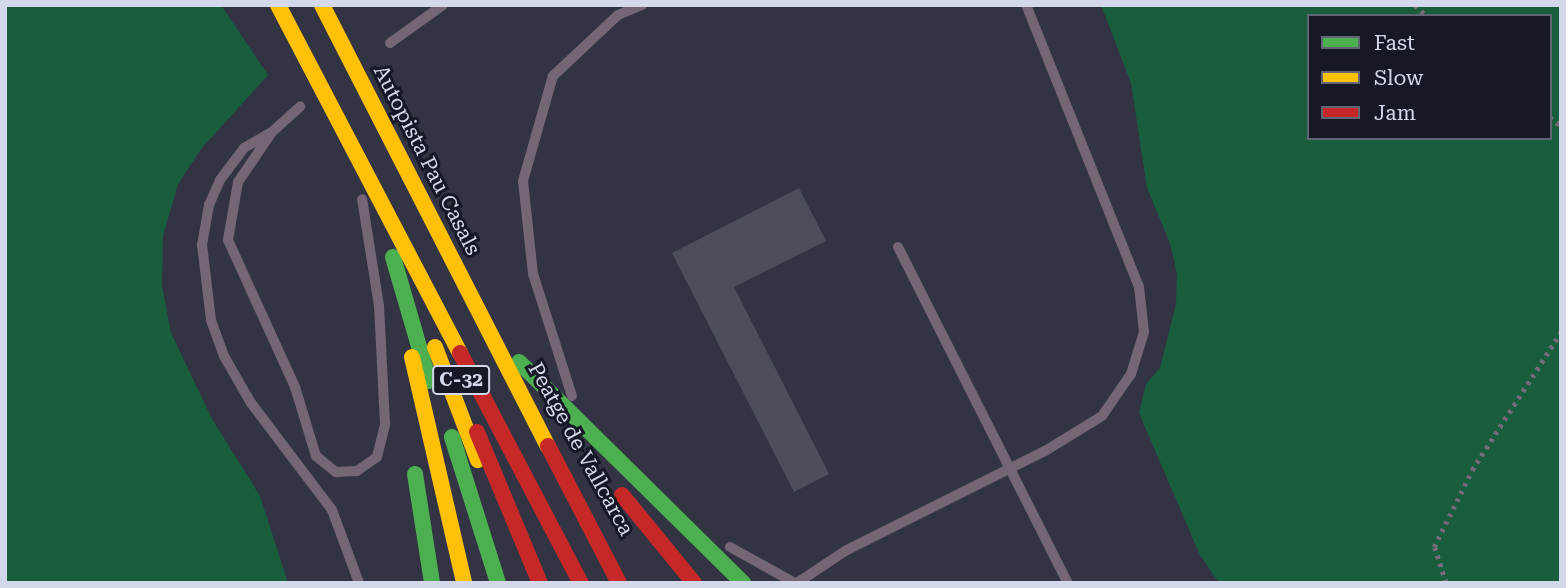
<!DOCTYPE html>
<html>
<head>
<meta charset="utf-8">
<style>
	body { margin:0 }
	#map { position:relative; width:1566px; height:588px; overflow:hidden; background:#323443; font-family:"Roboto Serif",serif }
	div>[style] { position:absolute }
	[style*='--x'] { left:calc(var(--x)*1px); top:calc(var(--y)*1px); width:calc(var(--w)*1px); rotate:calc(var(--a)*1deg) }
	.green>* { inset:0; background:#185e3d }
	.building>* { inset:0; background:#4c4e5b }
	.path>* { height:4.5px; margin-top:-2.25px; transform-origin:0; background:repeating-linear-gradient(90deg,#746a78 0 3.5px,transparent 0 8.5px) }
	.lane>* { height:10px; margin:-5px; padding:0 5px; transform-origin:5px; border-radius:5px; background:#756676 }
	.fast>* { height:16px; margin:-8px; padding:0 8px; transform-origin:8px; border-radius:8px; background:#4caf50 }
	.slow>* { height:16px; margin:-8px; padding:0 8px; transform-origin:8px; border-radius:8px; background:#ffc107 }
	.jam>* { height:16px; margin:-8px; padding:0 8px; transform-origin:8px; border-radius:8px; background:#c62828 }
	span { translate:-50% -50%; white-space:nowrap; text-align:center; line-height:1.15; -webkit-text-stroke:6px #161825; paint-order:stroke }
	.shield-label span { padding:2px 5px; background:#161825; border:2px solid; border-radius:5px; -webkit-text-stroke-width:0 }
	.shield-label { font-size:19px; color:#d4d8eb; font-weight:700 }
	.street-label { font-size:21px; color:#d4d8eb }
	.frame { position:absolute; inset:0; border:7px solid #d4d8eb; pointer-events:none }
	.legend { position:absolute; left:1307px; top:14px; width:245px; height:126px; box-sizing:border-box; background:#161825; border:2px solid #626574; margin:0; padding:9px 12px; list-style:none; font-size:21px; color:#d4d8eb }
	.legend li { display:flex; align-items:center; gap:14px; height:35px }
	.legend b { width:35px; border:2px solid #626574 }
</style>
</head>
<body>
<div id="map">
	<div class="green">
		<div style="clip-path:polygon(5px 5px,221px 5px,268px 75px,201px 149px,178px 184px,163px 236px,162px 286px,171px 333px,212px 419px,260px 496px,288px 583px,5px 583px)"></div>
		<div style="clip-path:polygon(evenodd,1101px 5px,1561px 5px,1561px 583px,1219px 583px,1200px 555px,1139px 413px,1146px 384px,1160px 368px,1176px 304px,1177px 274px,1170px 243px,1147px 188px,1131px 83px,1101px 5px,1309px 16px,1550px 16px,1550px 138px,1309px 138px,1309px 16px)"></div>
	</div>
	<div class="building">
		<div style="clip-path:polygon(799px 188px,826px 241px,734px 287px,829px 474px,794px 492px,672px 253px)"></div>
	</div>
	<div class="path">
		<div style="--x:1415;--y:5;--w:16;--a:43"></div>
		<div style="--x:1550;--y:117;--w:14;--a:39"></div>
		<div style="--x:1446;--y:583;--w:38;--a:-108"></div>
		<div style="--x:1434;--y:547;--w:86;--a:-63.7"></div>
		<div style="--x:1472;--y:470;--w:164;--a:-57.2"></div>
	</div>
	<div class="lane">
		<div style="--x:390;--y:43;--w:65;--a:-35.6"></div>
		<div style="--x:272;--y:132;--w:38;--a:-42"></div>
		<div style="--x:898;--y:247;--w:377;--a:63.2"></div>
		<div style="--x:572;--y:396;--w:128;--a:-107.7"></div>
		<div style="--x:533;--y:274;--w:94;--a:-96.1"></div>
		<div style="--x:523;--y:181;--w:109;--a:-74.1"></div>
		<div style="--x:553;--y:76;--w:89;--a:-43.2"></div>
		<div style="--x:618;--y:15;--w:26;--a:-23"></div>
		<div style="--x:730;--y:547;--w:74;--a:29"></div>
		<div style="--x:359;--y:583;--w:78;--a:-110.3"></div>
		<div style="--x:332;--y:510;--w:134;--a:-127.1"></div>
		<div style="--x:251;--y:403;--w:54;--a:-119.9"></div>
		<div style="--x:224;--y:356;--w:38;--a:-110"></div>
		<div style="--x:211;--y:320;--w:76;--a:-96.8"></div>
		<div style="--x:202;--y:245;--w:41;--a:-80.1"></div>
		<div style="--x:209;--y:205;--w:27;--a:-66"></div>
		<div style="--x:220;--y:180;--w:40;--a:-53"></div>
		<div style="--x:244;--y:148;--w:32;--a:-30"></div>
		<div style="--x:272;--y:132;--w:60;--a:124.2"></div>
		<div style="--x:238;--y:182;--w:59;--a:99.8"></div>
		<div style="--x:228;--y:240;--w:162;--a:65.5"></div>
		<div style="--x:295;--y:387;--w:72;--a:73.1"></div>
		<div style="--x:316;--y:456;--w:26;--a:39"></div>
		<div style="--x:336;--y:472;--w:21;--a:-3"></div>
		<div style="--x:357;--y:471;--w:24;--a:-35"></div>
		<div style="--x:377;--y:457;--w:34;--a:-76"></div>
		<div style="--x:385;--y:424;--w:118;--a:-92.9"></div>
		<div style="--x:379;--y:306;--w:108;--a:-99"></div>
		<div style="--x:797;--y:583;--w:58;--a:-33.7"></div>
		<div style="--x:845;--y:551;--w:224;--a:-26.6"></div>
		<div style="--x:1045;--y:451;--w:67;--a:-31.6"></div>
		<div style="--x:1102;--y:416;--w:51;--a:-55.4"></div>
		<div style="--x:1131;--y:374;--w:44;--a:-72.8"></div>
		<div style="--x:1144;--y:332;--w:45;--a:-96.3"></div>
		<div style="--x:1139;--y:287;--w:304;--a:-111.8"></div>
	</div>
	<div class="fast">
		<div style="--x:393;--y:257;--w:129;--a:73.8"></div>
		<div style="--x:519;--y:362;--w:315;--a:44.6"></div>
		<div style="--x:452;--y:437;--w:153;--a:72.5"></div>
		<div style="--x:415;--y:474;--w:110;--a:81.1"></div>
	</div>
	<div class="slow">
		<div style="--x:278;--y:5;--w:393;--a:62.4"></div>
		<div style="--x:322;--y:5;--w:496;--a:62.9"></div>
		<div style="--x:435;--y:347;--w:121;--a:69.2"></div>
		<div style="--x:412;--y:357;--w:232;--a:77"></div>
	</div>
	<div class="jam">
		<div style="--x:460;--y:353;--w:260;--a:62.3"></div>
		<div style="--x:477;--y:432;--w:164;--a:67.4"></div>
		<div style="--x:548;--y:446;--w:154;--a:62.6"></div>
		<div style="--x:622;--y:495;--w:114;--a:50.7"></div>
	</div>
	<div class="shield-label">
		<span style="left:461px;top:380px">C-32</span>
	</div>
	<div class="street-label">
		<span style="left:427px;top:160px;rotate:63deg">Autopista Pau Casals</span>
		<span style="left:581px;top:449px;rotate:61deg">Peatge de Vallcarca</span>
	</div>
	<div class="frame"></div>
	<ul class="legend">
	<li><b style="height:9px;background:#4caf50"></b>Fast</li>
	<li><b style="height:9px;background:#ffc107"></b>Slow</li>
	<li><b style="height:9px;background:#c62828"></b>Jam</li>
	</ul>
</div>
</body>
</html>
